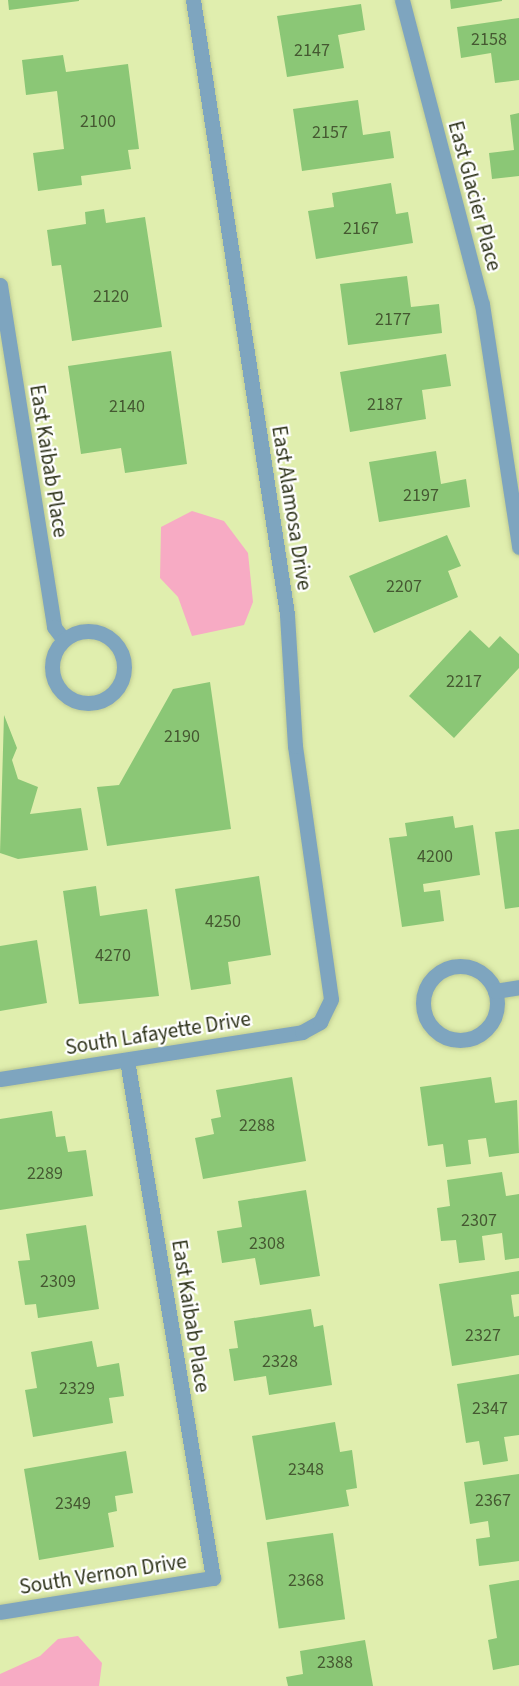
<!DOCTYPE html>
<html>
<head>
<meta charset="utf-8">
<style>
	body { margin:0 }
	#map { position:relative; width:519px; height:1686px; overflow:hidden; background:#e0eeae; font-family:"Source Sans 3",sans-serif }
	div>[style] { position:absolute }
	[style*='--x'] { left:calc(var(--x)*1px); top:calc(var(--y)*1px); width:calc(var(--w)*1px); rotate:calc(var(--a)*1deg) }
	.green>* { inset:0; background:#f7abc4 }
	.building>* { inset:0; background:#8bc776; transform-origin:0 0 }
	.roads { filter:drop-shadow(0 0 2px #c0cc93) drop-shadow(0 0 2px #c0cc93) }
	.street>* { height:15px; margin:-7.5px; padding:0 7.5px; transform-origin:7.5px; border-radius:7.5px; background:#7ea5bf }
	.street>.ring { margin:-7.5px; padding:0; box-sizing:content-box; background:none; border:15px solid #7ea5bf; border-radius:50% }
	span { translate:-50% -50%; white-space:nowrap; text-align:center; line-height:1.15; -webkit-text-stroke:4.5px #fff; paint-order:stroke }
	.number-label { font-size:18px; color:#455831 }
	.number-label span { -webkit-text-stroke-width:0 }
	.street-label { font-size:21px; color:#2e331a }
</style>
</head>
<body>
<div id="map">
	<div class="green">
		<div style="clip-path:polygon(192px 511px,224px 521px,248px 553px,253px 602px,244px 625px,192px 636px,178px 597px,160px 578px,161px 527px)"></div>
		<div style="clip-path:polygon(78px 1636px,102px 1663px,99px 1686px,0 1686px,0 1674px,40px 1656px,58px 1639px)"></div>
	</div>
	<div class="building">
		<div style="clip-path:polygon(8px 0,79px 0,79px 1px,9px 10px)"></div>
		<div style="clip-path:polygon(450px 0,502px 0,502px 1px,451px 9px)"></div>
		<div style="clip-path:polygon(361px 4px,365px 30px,338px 35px,344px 68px,287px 77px,277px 16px)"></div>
		<div style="clip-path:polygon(519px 18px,519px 80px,495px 83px,491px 53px,461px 58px,457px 27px)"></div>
		<div style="clip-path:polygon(63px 55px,66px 72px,128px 64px,139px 149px,128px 150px,131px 169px,81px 176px,82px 185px,38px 191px,33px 153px,64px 149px,57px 91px,26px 95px,22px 60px)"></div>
		<div style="clip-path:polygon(358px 100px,363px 135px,390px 131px,394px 158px,302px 171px,293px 109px)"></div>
		<div style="clip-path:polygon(519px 113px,519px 176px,492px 179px,489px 153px,514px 150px,510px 115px)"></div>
		<div style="clip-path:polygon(391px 183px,396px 214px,408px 212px,413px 243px,316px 259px,308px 211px,334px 207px,332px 193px)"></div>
		<div style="clip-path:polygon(104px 209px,106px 223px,145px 217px,162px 327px,72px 341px,61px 265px,52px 266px,47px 230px,86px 224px,85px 212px)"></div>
		<div style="clip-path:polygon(407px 276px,411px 307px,439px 304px,442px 333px,348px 345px,340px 284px)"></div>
		<div style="clip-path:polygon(171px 351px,187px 464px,125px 473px,121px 448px,81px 454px,68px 366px)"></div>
		<div style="clip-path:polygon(446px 354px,451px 386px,422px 390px,426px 419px,350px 432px,340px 372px)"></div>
		<div style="clip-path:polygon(436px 451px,441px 484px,466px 479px,470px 507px,379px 522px,369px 462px)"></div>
		<div style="clip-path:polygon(447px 535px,461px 566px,448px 571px,458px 597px,374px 633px,349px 576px)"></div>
		<div style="clip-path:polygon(470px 630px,489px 648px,500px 636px,519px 654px,519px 668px,454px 738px,409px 696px)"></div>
		<div style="clip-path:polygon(210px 682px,231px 829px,107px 846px,97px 787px,119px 785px,173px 689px)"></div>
		<div style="clip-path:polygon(4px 715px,17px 748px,12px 760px,18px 779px,38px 787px,30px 814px,81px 808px,88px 850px,18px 859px,0 853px)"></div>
		<div style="clip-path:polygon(453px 816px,455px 828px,473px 825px,480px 875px,423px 884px,424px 892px,440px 890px,444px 921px,402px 927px,389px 838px,407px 836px,405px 823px)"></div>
		<div style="clip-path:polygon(519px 829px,519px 907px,505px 909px,495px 832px)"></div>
		<div style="clip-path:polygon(259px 876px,271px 955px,228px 962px,231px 984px,191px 990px,175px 889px)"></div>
		<div style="clip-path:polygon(96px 886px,100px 916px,147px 909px,159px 996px,79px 1004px,63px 891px)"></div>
		<div style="clip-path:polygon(37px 940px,47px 1003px,0 1011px,0 946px)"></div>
		<div style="clip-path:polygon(292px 1077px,306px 1161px,203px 1179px,195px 1138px,214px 1134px,211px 1119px,221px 1117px,216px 1090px)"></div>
		<div style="clip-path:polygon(491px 1077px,495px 1103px,517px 1100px,519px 1153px,489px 1157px,486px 1138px,468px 1140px,471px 1164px,446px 1167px,443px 1144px,428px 1146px,420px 1087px)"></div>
		<div style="clip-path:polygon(52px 1111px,56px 1137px,65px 1136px,68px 1152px,86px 1150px,93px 1196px,0 1210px,0 1119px)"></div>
		<div style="clip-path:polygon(502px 1172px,506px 1196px,519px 1194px,519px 1258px,505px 1260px,502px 1233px,482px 1236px,485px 1260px,459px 1263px,456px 1240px,441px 1241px,437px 1208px,450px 1206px,447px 1180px)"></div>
		<div style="clip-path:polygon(306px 1190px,320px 1276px,260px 1285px,255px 1258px,222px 1263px,217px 1231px,242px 1227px,238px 1201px)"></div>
		<div style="clip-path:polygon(86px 1225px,99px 1309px,38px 1318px,36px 1304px,25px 1305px,18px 1261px,30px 1260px,26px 1234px)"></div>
		<div style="clip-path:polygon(519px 1271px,519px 1294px,511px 1295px,514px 1317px,519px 1316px,519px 1355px,452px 1366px,439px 1284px)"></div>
		<div style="clip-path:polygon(311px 1309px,314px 1327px,323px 1325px,332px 1385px,269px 1395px,266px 1376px,234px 1381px,229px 1349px,238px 1348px,234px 1321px)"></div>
		<div style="clip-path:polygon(92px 1341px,97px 1367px,119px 1363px,124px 1396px,109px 1398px,113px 1423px,33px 1437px,25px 1390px,37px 1388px,31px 1352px)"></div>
		<div style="clip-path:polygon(519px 1374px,519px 1435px,504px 1437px,508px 1461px,483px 1465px,479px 1441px,466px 1443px,457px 1384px)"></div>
		<div style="clip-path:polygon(335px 1422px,340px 1452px,352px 1450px,357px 1488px,346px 1490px,349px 1506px,266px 1520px,252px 1436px)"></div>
		<div style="clip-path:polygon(126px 1451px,133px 1493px,115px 1496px,117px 1511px,108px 1513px,114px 1547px,39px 1560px,24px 1469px)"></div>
		<div style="clip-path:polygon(519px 1474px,519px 1561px,479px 1566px,476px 1539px,490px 1537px,488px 1521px,470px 1524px,464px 1482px)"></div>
		<div style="left:333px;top:1533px;width:87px;height:67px;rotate:82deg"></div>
		<div style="clip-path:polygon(519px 1580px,519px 1665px,493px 1670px,488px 1640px,497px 1638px,489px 1585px)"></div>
		<div style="clip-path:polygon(365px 1640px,373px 1686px,288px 1686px,286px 1677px,303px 1674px,300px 1651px)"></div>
	</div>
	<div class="roads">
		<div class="street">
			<div style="--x:402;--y:0;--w:314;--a:75.3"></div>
			<div style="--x:482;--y:304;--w:246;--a:81.3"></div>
			<div style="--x:0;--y:285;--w:346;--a:81"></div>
			<div style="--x:54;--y:627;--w:16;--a:52"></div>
			<div class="ring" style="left:52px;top:631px;width:57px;height:57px"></div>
			<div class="ring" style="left:423px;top:966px;width:59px;height:59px"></div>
			<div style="--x:495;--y:991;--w:24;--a:-9"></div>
			<div style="--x:0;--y:1079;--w:306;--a:-8.8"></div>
			<div style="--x:302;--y:1032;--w:21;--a:-29"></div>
			<div style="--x:320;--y:1022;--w:25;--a:-64"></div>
			<div style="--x:331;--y:999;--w:256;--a:-98.1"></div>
			<div style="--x:295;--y:746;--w:132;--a:-93.5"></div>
			<div style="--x:287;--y:614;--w:621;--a:-98.7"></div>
			<div style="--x:0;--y:1612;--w:216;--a:-9.1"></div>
			<div style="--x:213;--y:1578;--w:525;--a:-99.43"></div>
		</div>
	</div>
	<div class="number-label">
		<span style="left:489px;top:40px">2158</span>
		<span style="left:312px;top:51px">2147</span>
		<span style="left:98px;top:122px">2100</span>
		<span style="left:330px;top:133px">2157</span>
		<span style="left:361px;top:229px">2167</span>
		<span style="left:111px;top:297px">2120</span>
		<span style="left:393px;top:320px">2177</span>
		<span style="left:385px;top:405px">2187</span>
		<span style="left:127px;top:407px">2140</span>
		<span style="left:421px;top:496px">2197</span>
		<span style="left:404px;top:587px">2207</span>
		<span style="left:464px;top:682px">2217</span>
		<span style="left:182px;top:737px">2190</span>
		<span style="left:435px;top:857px">4200</span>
		<span style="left:223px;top:922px">4250</span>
		<span style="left:113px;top:956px">4270</span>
		<span style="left:257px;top:1126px">2288</span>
		<span style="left:45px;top:1174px">2289</span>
		<span style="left:479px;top:1221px">2307</span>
		<span style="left:267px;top:1244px">2308</span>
		<span style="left:58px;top:1282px">2309</span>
		<span style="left:483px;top:1336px">2327</span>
		<span style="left:280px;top:1362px">2328</span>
		<span style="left:77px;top:1389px">2329</span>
		<span style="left:490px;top:1409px">2347</span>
		<span style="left:306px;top:1470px">2348</span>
		<span style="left:493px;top:1501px">2367</span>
		<span style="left:73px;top:1504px">2349</span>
		<span style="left:306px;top:1581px">2368</span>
		<span style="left:335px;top:1663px">2388</span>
	</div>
	<div class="street-label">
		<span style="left:475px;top:196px;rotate:75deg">East Glacier Place</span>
		<span style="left:49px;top:461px;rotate:81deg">East Kaibab Place</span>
		<span style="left:292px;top:508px;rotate:81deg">East Alamosa Drive</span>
		<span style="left:158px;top:1033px;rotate:-9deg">South Lafayette Drive</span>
		<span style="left:191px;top:1316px;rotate:81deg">East Kaibab Place</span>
		<span style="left:103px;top:1574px;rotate:-9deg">South Vernon Drive</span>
	</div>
</div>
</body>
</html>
